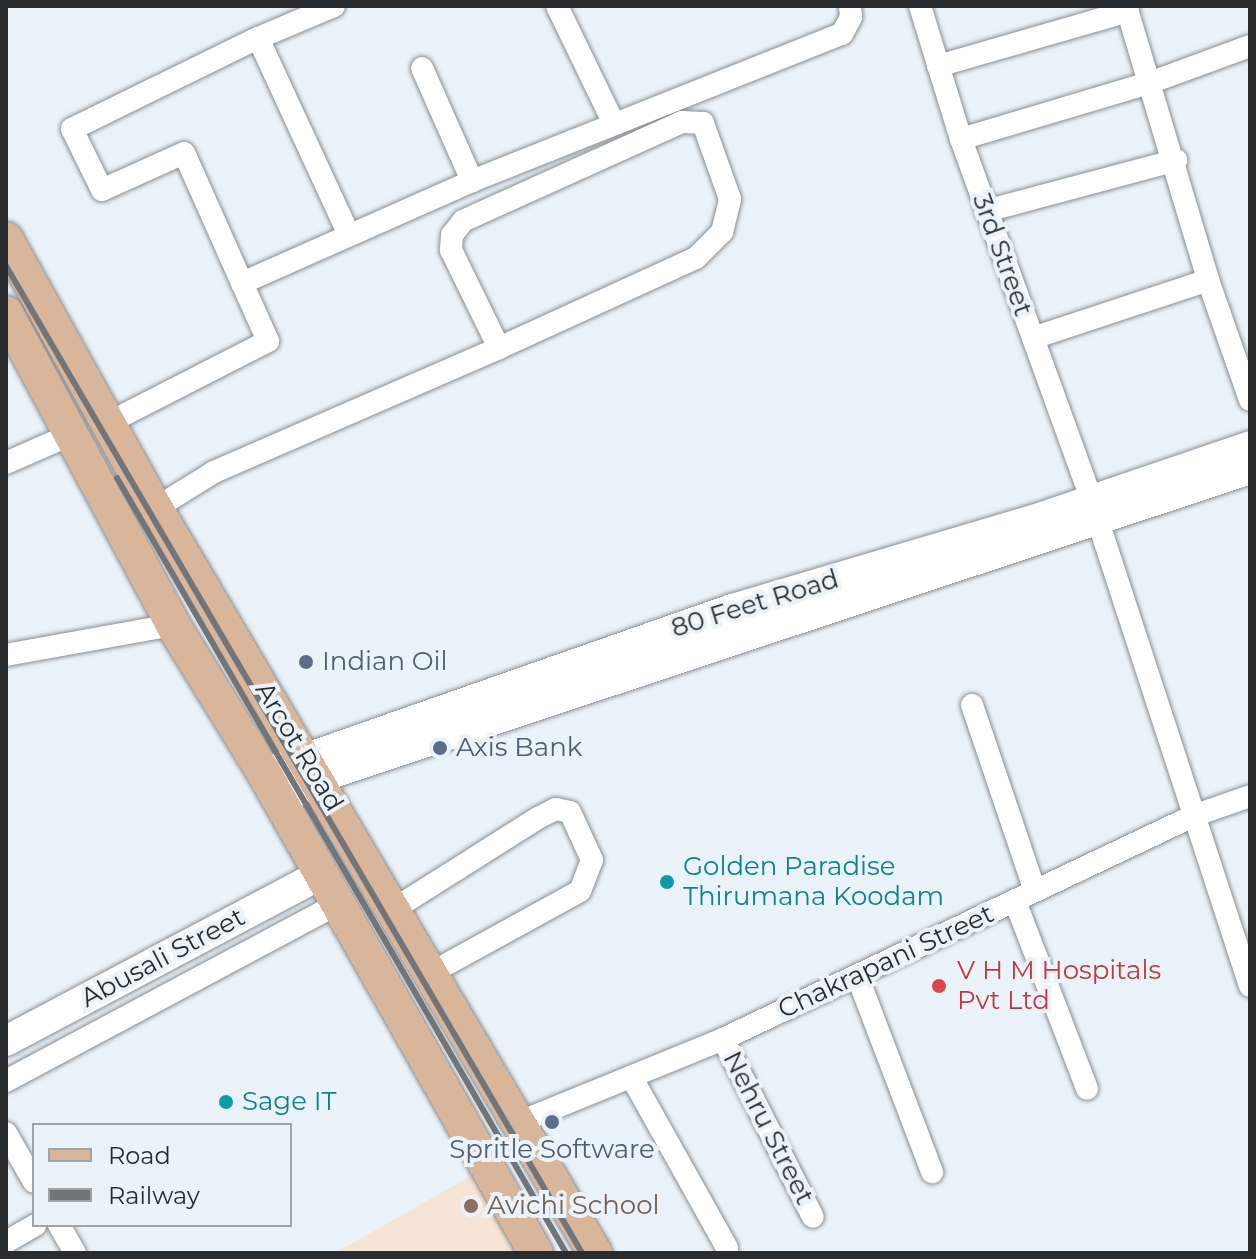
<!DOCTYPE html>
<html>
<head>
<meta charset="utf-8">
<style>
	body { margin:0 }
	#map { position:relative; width:1256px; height:1259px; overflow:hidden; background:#ebf3fa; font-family:Montserrat,sans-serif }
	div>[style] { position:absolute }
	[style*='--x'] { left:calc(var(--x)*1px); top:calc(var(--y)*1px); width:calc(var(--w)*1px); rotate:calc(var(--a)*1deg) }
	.education>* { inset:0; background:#f6e5d4 }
	.roads { filter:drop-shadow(0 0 2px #878e94) drop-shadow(0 0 2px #878e94) }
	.street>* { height:22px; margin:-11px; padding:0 11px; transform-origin:11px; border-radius:11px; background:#fff }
	.secondary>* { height:30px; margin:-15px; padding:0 15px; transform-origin:15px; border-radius:15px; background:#fff }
	.primary>* { height:34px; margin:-17px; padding:0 17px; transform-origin:17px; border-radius:17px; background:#d9b69a }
	.rail>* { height:6px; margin:-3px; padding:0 3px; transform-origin:3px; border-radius:3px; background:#70757a }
	.dots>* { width:22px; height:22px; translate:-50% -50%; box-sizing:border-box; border:4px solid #ebf3fa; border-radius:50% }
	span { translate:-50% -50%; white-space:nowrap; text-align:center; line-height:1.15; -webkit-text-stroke:8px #ebf3fa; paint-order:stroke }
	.street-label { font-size:26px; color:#2a2d30 }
	.service-label { font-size:26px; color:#4e5e75 }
	.left { translate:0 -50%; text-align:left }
	.culture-label { font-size:26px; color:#0d838f }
	.health-label { font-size:26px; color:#be3a42 }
	.education-label { font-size:26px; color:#785e54 }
	.frame { position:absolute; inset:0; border:8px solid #2a2d30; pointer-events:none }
	.legend { position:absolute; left:32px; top:1123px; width:260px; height:104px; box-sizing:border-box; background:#ebf3fa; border:2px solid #9ea4a9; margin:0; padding:10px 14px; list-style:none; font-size:24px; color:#2a2d30 }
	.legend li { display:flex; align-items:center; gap:16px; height:40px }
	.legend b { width:40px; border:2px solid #9ea4a9 }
</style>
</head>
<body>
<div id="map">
	<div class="education">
		<div style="clip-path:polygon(499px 1160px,550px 1253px,335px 1253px)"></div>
	</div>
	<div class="roads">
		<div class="street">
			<div style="--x:334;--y:6;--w:82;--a:157.2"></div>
			<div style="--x:258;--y:38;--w:215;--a:65.2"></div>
			<div style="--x:557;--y:6;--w:129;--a:64.2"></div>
			<div style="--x:920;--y:6;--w:139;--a:72.9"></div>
			<div style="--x:961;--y:139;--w:384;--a:70.1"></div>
			<div style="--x:1126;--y:6;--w:286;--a:73.3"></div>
			<div style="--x:1208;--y:280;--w:127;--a:70.7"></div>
			<div style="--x:938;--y:66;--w:198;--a:-16.1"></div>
			<div style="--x:422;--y:68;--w:124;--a:66.1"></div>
			<div style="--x:472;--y:181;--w:398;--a:-21.7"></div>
			<div style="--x:842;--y:34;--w:19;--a:-62"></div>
			<div style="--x:851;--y:17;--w:11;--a:-95"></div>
			<div style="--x:961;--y:139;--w:199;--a:-16.6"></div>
			<div style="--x:1152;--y:82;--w:104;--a:-20.2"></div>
			<div style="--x:986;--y:211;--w:197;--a:-15"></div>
			<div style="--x:242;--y:283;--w:142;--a:-114"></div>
			<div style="--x:184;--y:153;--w:90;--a:155.7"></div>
			<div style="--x:102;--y:190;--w:68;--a:-116.2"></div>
			<div style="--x:72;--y:129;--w:207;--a:-26.1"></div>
			<div style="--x:1033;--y:338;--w:184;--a:-18.3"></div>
			<div style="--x:108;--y:423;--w:180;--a:-27.1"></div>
			<div style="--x:268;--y:341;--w:64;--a:-114.1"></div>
			<div style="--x:242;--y:283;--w:252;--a:-23.9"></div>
			<div style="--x:6;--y:463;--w:72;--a:-23.7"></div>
			<div style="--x:156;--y:508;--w:68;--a:-31.8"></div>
			<div style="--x:214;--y:472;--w:311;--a:-23.5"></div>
			<div style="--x:499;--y:348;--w:217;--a:-24.6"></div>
			<div style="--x:696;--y:258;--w:37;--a:-45"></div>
			<div style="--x:722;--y:232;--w:34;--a:-76"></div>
			<div style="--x:730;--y:199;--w:81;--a:-109.6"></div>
			<div style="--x:703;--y:123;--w:21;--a:-177"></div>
			<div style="--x:682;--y:122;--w:240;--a:155.7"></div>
			<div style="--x:463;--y:221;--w:18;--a:128"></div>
			<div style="--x:452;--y:235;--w:15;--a:94"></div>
			<div style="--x:451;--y:250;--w:109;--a:63.9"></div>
			<div style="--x:1098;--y:521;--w:489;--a:71.9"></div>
			<div style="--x:6;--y:655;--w:170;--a:-10.2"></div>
			<div style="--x:972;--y:705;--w:196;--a:71.3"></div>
			<div style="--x:1015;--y:901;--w:201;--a:69"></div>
			<div style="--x:394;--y:909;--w:170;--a:-32.3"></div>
			<div style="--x:538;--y:818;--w:20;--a:-27"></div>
			<div style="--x:556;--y:809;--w:14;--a:12"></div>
			<div style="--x:570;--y:812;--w:53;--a:65.4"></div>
			<div style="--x:592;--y:860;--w:33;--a:111"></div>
			<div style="--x:580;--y:891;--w:170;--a:151.2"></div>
			<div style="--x:858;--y:978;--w:208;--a:69.1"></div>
			<div style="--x:723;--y:1039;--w:199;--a:63.2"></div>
			<div style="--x:632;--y:1078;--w:195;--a:60.8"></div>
			<div style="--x:6;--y:1081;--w:373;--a:-28.1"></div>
			<div style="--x:520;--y:1122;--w:219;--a:-22.2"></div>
			<div style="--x:723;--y:1039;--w:520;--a:-25.38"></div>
			<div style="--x:1193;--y:816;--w:60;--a:-19.3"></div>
			<div style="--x:6;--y:1133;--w:56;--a:60.3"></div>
			<div style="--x:59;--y:1225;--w:32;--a:60"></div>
			<div style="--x:6;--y:1242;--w:34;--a:-30"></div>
		</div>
		<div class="secondary">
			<div style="--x:264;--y:773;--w:496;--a:-19.3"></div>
			<div style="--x:732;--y:609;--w:314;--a:-16.5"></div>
			<div style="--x:1033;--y:520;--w:229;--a:-18.8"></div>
			<div style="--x:280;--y:802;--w:45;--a:-32.3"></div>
			<div style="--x:318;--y:778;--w:982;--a:-18.34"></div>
			<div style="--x:6;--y:1041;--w:357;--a:-27.9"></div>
		</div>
		<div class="primary">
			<div style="--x:6;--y:239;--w:289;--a:61"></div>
			<div style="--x:146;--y:492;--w:884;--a:59.46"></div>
			<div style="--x:6;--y:313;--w:354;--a:61.8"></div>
			<div style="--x:173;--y:625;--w:174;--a:58.4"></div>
			<div style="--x:264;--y:773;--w:552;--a:60.46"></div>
		</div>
	</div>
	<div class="rail">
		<div style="--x:6;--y:266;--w:1143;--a:59.73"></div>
		<div style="--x:117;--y:478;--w:896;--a:59.91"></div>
	</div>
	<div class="dots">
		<div style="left:306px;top:662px;background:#5c6f8a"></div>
		<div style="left:440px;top:748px;background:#5c6f8a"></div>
		<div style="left:667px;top:882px;background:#0f9aa8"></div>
		<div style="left:939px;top:986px;background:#e0444e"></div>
		<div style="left:226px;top:1102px;background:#0f9aa8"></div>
		<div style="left:552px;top:1122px;background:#5c6f8a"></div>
		<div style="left:471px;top:1206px;background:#8d6e63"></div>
	</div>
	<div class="street-label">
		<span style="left:1002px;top:255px;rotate:70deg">3rd Street</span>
		<span style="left:755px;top:604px;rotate:-17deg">80 Feet Road</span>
		<span style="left:299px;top:747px;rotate:59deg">Arcot Road</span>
		<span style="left:163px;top:958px;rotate:-28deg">Abusali Street</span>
		<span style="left:886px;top:962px;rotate:-25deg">Chakrapani Street</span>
		<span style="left:768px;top:1128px;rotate:63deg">Nehru Street</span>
	</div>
	<div class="service-label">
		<span class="left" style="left:322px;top:662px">Indian Oil</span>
		<span class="left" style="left:456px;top:748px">Axis Bank</span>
		<span style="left:552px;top:1150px">Spritle Software</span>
	</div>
	<div class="culture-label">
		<span class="left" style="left:683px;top:882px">Golden Paradise<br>Thirumana Koodam</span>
		<span class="left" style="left:242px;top:1102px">Sage IT</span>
	</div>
	<div class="health-label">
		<span class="left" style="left:957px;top:986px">V H M Hospitals<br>Pvt Ltd</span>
	</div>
	<div class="education-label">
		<span class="left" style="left:487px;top:1206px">Avichi School</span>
	</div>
	<div class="frame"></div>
	<ul class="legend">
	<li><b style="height:10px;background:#d9b69a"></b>Road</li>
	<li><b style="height:10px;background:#70757a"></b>Railway</li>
	</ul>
</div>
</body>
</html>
